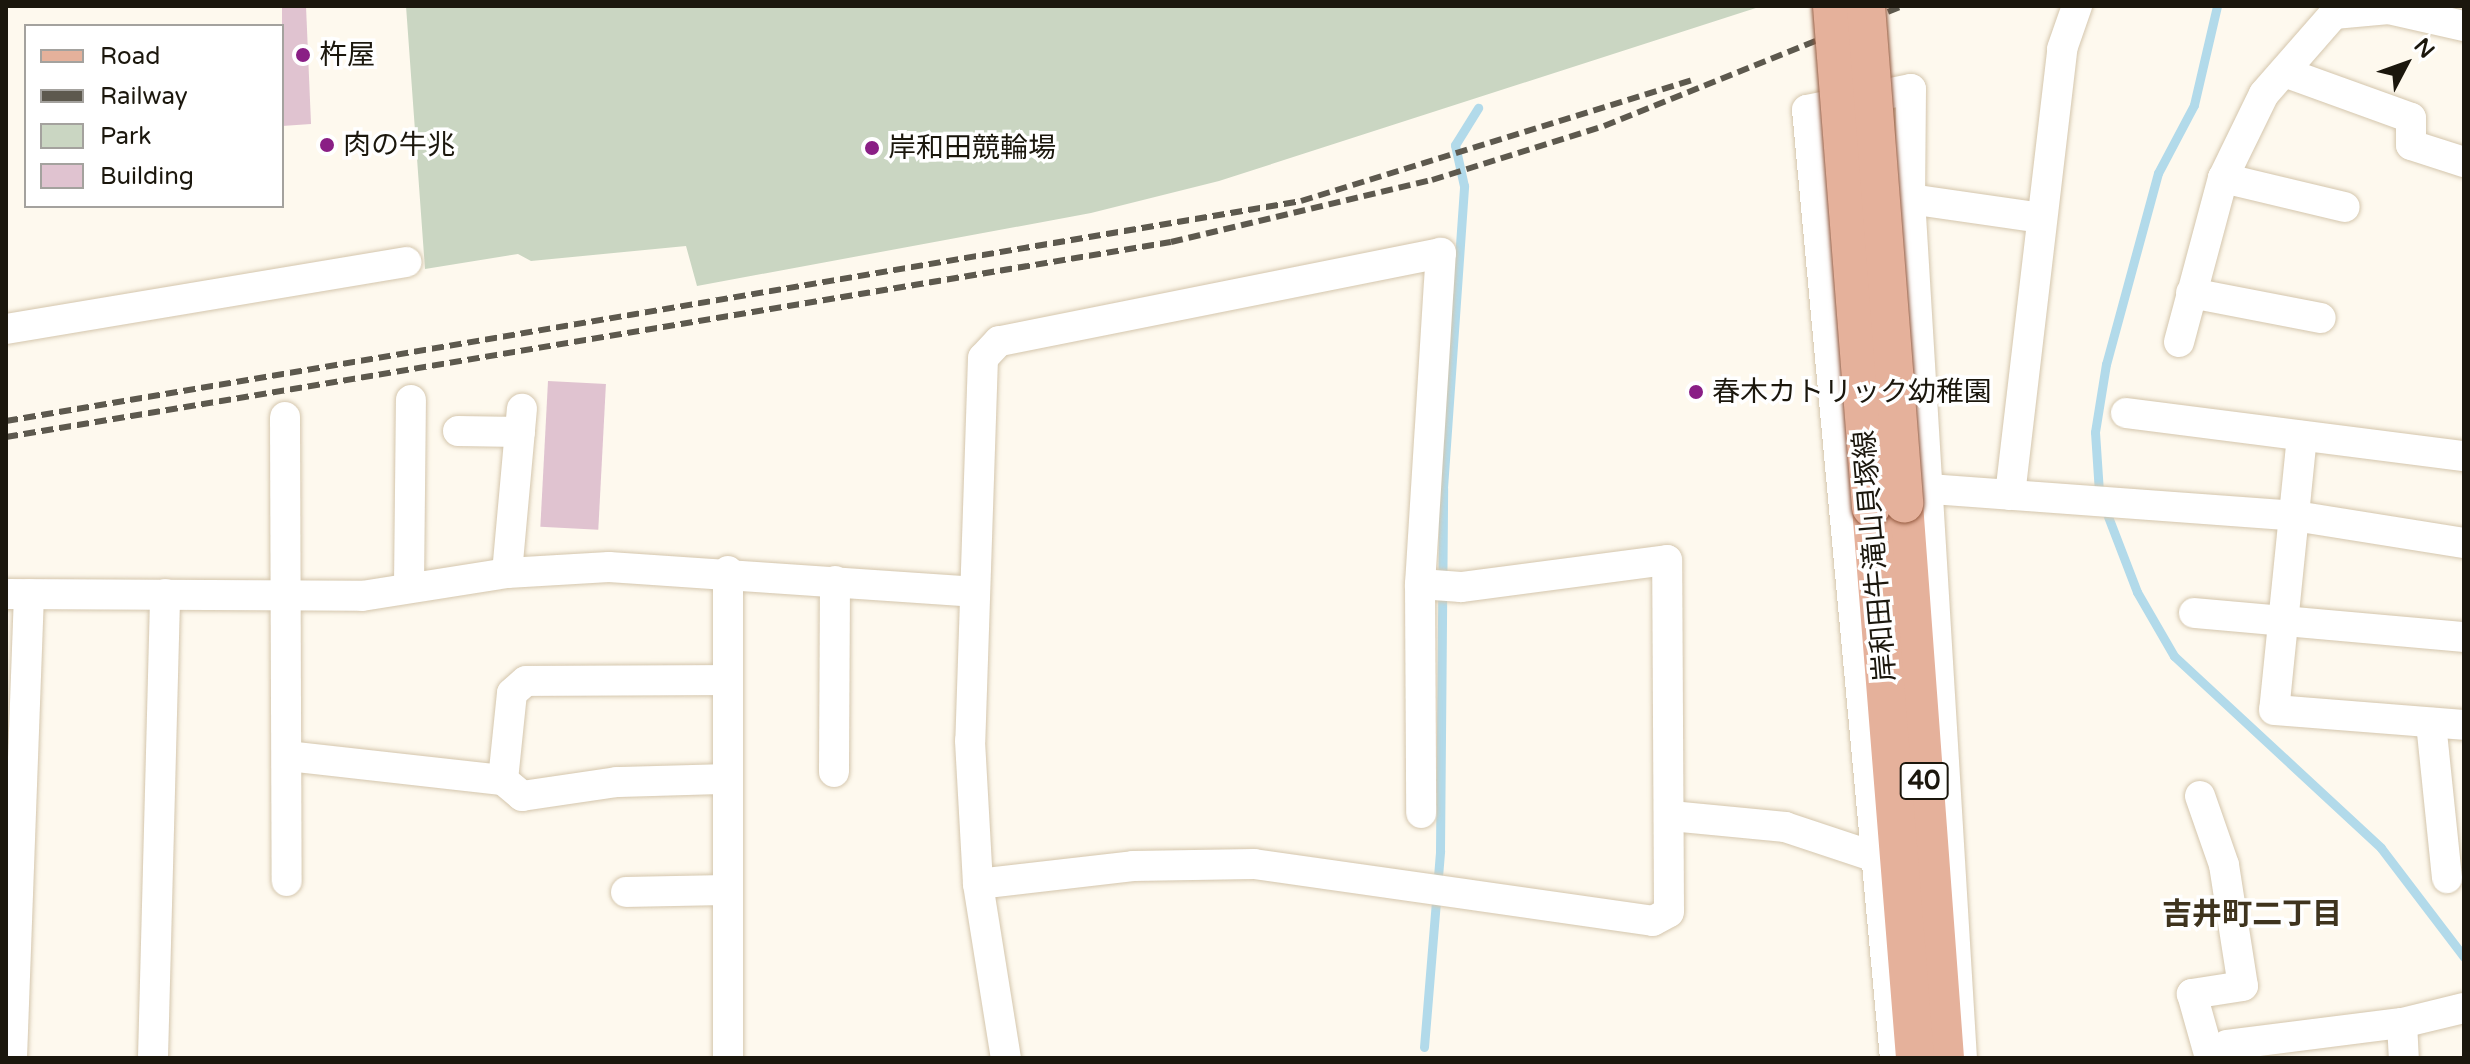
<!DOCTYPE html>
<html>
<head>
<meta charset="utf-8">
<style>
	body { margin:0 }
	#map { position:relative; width:2470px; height:1064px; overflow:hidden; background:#fef9ee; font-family:"Varela Round","Noto Sans JP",sans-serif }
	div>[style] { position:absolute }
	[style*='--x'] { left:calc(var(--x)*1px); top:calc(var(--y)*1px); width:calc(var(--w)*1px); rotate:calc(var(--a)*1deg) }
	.green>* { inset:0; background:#cad6c2 }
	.stream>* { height:9px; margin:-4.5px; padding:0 4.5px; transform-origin:4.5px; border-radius:4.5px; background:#b2daea }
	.building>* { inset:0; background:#e0c3d0; transform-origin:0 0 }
	.roads { filter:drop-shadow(0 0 2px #d4c6ad) drop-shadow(0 0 2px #d4c6ad) }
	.minor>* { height:30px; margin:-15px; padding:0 15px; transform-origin:15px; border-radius:15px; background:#fff }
	.major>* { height:38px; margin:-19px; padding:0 19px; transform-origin:19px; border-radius:19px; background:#e5b19b }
	.rail>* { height:6px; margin-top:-3px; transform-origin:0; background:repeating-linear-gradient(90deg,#5d594e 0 12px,transparent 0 18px) }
	.bridges { filter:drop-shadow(0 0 2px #93593e) drop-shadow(0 0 2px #93593e) }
	.major-bridge>* { height:38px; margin:-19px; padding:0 19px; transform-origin:19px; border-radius:19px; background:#e5b19b }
	.dots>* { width:22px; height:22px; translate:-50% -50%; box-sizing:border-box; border:4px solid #fff; border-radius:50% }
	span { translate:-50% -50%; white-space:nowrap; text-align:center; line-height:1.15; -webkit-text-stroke:7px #fff; paint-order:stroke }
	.shield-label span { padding:2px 6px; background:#fff; border:2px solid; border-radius:6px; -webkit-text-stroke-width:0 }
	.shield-label { font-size:26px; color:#1b170d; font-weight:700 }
	.poi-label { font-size:28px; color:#1b170d }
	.left { translate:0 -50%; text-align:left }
	.street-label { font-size:28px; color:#1b170d }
	.neighbourhood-label { font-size:30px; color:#3f341e; font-weight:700 }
	.frame { position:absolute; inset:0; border:8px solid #1b170d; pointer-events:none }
	.legend { position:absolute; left:24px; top:24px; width:260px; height:184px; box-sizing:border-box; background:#fff; border:2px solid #a4a29e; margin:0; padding:10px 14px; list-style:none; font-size:24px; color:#1b170d }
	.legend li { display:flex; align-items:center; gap:16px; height:40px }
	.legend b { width:40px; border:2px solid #a4a29e }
	.north { position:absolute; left:2366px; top:24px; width:80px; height:80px; -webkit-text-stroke:6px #fff; paint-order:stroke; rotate:49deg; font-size:22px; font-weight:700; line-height:32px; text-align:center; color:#1b170d }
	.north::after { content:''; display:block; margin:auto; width:28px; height:36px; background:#1b170d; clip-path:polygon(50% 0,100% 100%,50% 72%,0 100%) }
</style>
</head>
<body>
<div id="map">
	<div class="green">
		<div style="clip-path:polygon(406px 6px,1762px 6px,1219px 181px,1091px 213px,697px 286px,686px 246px,531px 261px,518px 254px,425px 269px)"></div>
	</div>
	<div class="stream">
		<div style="--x:2217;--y:6;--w:102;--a:103.1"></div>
		<div style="--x:2194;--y:105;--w:77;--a:117.9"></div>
		<div style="--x:2158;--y:173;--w:198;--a:105.2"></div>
		<div style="--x:2106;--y:364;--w:69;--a:99.2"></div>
		<div style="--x:2095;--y:432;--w:61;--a:86.2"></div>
		<div style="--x:2099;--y:493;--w:106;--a:69"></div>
		<div style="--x:2137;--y:592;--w:74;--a:60"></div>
		<div style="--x:2174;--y:656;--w:282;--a:42.8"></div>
		<div style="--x:2381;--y:848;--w:137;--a:52.7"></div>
		<div style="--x:1424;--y:1047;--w:197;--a:-85.3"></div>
		<div style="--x:1440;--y:851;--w:363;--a:-89.5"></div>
		<div style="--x:1443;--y:488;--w:303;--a:-86"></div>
		<div style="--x:1464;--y:186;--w:42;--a:-102.4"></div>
		<div style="--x:1455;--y:145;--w:44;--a:-58.1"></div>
	</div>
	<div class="building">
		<div style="clip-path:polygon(282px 6px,306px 6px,311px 124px,282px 126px)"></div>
		<div style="left:548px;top:381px;width:58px;height:146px;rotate:3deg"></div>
	</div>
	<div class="roads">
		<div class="minor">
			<div style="--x:2284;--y:72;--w:135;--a:19.9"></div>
			<div style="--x:2411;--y:118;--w:27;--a:90"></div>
			<div style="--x:2411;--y:145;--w:56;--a:17.8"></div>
			<div style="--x:2223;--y:178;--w:125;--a:13.4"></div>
			<div style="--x:1910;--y:199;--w:133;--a:8.2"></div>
			<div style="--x:2191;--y:293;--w:132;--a:10.9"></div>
			<div style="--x:6;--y:329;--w:406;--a:-9.5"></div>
			<div style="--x:2179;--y:342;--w:170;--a:-75"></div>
			<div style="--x:2223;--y:178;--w:93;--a:-64"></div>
			<div style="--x:2264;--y:94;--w:106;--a:-48.8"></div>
			<div style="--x:2334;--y:14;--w:55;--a:-5.2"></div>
			<div style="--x:2389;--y:9;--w:77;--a:12.8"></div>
			<div style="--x:2126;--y:413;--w:341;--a:7.3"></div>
			<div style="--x:285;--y:417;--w:464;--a:89.8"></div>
			<div style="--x:458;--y:431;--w:62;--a:0.9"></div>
			<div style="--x:2302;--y:436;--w:275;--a:95.8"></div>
			<div style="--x:2274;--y:710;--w:191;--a:4.5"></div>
			<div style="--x:1930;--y:489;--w:366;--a:4.2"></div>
			<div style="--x:2295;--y:516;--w:171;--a:9.1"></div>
			<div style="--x:2010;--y:495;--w:449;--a:-83.3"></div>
			<div style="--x:2062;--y:49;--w:46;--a:-70.8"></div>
			<div style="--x:728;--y:571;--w:487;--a:90"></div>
			<div style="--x:507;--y:573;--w:165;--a:-84.8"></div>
			<div style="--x:1420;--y:584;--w:229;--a:89.7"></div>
			<div style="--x:409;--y:586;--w:186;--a:-89.4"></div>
			<div style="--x:6;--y:594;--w:356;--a:0.3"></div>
			<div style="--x:362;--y:596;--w:147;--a:-9"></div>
			<div style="--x:507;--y:573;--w:102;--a:-3.4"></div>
			<div style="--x:609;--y:567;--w:365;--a:3.9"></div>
			<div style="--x:2194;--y:613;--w:271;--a:5.1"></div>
			<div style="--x:2431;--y:723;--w:156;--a:84.1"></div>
			<div style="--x:288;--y:756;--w:216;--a:6.4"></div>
			<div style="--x:503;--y:780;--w:87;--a:-84.1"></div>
			<div style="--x:512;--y:693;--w:18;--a:-41"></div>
			<div style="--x:526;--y:681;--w:197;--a:-0.3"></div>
			<div style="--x:834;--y:772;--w:191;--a:-89.7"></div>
			<div style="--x:503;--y:780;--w:25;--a:40"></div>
			<div style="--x:522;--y:796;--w:96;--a:-8.4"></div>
			<div style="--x:617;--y:782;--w:106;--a:-1.6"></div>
			<div style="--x:2200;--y:796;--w:73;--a:70.8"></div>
			<div style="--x:2224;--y:865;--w:122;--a:81.1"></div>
			<div style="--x:2243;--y:986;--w:52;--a:171.1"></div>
			<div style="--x:2192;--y:994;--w:66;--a:74.3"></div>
			<div style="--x:2210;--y:1058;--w:21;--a:-37"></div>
			<div style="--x:2227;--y:1045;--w:176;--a:-7.2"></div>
			<div style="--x:2402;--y:1023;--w:64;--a:-13.6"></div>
			<div style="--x:1671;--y:816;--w:115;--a:5.5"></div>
			<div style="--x:1785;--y:827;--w:92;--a:18.4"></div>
			<div style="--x:978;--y:884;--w:156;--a:-6.6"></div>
			<div style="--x:1133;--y:866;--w:121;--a:-0.9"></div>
			<div style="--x:1254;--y:864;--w:403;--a:8.1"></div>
			<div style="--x:1653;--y:921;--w:18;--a:-29"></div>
			<div style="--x:1669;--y:912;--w:352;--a:-90.3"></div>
			<div style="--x:1667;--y:560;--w:208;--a:172.5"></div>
			<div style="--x:1461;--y:587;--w:41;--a:-175.8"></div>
			<div style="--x:1420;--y:584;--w:332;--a:-86.4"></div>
			<div style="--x:1441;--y:253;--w:451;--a:168.7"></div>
			<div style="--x:999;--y:341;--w:23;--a:133"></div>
			<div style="--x:983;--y:358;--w:383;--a:91.9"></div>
			<div style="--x:970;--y:741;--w:143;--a:86.8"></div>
			<div style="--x:978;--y:884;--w:176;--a:80.9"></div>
			<div style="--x:626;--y:892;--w:98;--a:-1.2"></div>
			<div style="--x:2402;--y:1023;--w:35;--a:87"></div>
			<div style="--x:12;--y:1058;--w:464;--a:-87.9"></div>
			<div style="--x:153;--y:1058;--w:464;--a:-88.5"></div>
			<div style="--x:1895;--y:1058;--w:952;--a:-95.3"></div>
			<div style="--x:1807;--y:110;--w:106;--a:-11.4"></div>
			<div style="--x:1911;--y:89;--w:110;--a:90.5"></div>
			<div style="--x:1910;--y:199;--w:861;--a:86.54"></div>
		</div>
		<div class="major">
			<div style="--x:1904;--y:504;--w:556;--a:85.77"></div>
			<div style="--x:1871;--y:507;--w:553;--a:85.43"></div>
		</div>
	</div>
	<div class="rail">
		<div style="--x:6;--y:421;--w:1314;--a:-9.64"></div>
		<div style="--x:1301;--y:201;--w:410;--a:-17.2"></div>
		<div style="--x:6;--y:437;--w:1181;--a:-9.5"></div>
		<div style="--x:1171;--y:242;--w:268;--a:-13.4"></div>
		<div style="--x:1432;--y:180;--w:180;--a:-17.4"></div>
		<div style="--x:1604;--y:126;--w:321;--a:-21.9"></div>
	</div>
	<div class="bridges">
		<div class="major-bridge">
			<div style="--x:1832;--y:6;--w:503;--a:85.55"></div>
			<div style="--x:1866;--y:6;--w:499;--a:85.6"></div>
		</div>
	</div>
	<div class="dots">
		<div style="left:303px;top:55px;background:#8a1f85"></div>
		<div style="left:327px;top:145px;background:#8a1f85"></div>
		<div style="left:872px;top:148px;background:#8a1f85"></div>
		<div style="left:1696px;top:392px;background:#8a1f85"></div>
	</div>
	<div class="shield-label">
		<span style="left:1924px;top:781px">40</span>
	</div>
	<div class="poi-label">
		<span class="left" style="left:319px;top:55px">杵屋</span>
		<span class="left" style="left:343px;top:145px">肉の牛兆</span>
		<span class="left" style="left:888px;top:148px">岸和田競輪場</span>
		<span class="left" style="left:1712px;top:392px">春木カトリック幼稚園</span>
	</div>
	<div class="street-label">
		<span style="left:1875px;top:556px;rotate:-95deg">岸和田牛滝山貝塚線</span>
	</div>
	<div class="neighbourhood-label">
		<span style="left:2252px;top:915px">吉井町二丁目</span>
	</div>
	<div class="frame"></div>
	<ul class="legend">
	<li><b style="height:10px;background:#e5b19b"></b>Road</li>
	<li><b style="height:10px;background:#5d594e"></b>Railway</li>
	<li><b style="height:22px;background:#cad6c2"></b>Park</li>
	<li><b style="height:22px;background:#e0c3d0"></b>Building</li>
	</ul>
	<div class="north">N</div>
</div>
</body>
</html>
